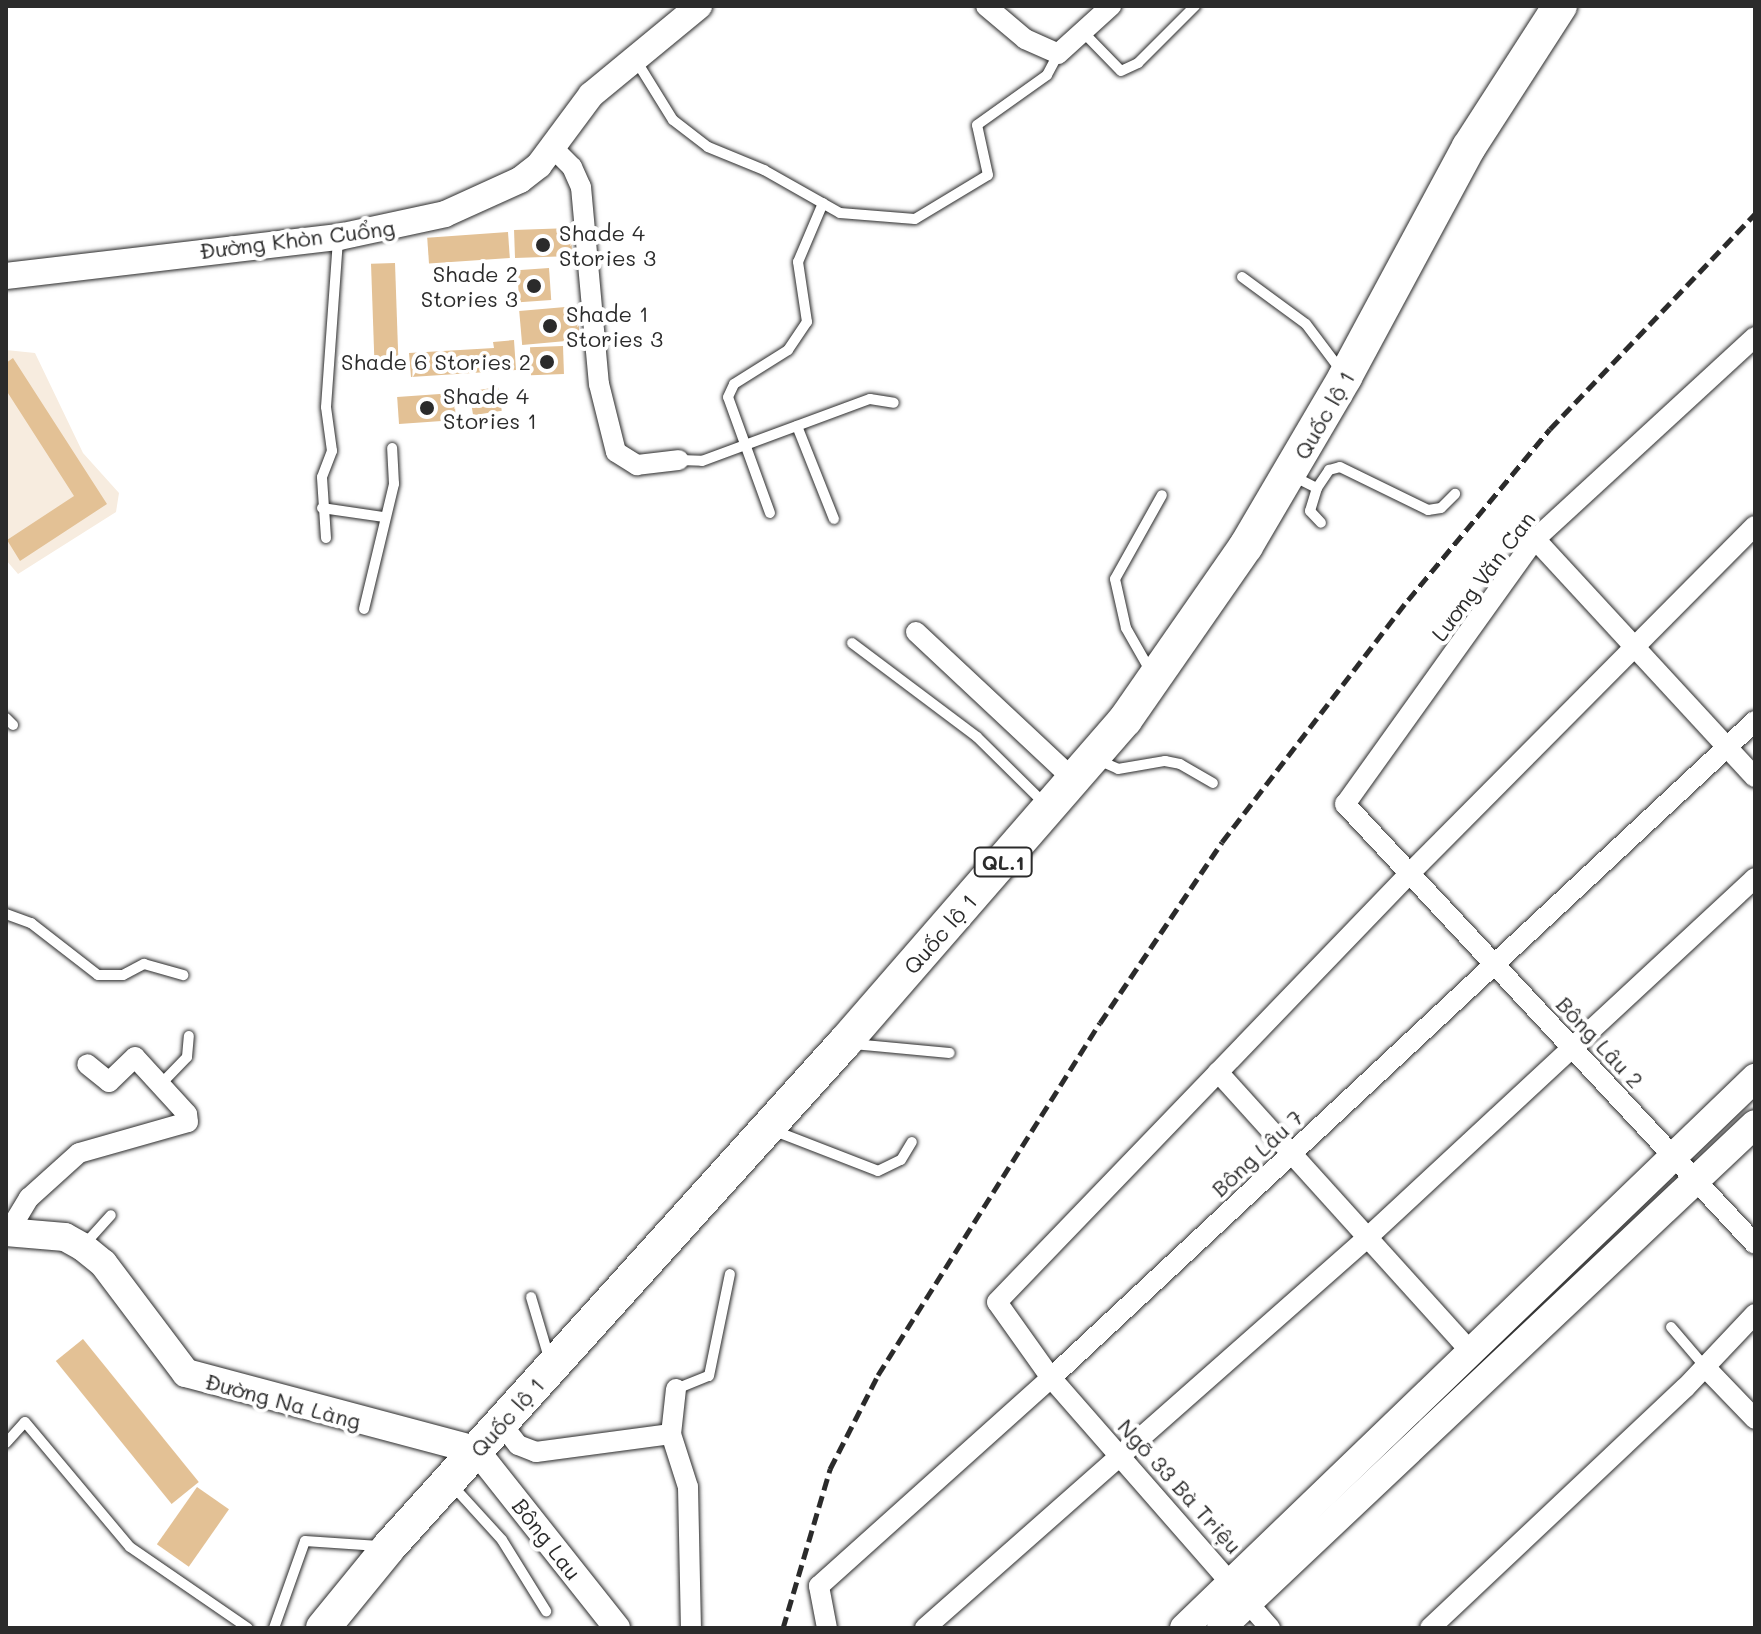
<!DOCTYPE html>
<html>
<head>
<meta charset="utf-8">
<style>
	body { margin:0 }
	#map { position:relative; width:1761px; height:1634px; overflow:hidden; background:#fff; font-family:Mali,sans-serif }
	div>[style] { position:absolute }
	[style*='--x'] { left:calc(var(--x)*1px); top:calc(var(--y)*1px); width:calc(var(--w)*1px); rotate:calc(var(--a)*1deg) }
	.built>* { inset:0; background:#f7ecdf }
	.building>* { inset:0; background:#e3c195; transform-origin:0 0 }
	.roads { filter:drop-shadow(0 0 2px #2b2b2b) drop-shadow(0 0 2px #2b2b2b) }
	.service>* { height:10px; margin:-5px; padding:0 5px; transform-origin:5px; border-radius:5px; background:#fff }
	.minor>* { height:20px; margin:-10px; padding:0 10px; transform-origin:10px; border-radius:10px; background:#fff }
	.tertiary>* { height:26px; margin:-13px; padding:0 13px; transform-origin:13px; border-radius:13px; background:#fff }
	.secondary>* { height:28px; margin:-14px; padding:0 14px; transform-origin:14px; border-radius:14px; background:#fff }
	.trunk>* { height:34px; margin:-17px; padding:0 17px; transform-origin:17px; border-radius:17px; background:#fff }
	.rail>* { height:5px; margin-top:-2.5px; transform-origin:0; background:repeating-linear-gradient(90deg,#2b2b2b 0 12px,transparent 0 18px) }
	.dots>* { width:22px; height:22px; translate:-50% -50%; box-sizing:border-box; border:4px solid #fff; border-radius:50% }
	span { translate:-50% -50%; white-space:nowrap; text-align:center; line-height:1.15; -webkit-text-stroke:8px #fff; paint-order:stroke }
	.shield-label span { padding:2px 6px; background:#fff; border:2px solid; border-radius:6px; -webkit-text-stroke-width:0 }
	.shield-label { font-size:20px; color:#2b2b2b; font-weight:700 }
	.poi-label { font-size:22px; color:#2b2b2b }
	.left { translate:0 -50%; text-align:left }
	.right { translate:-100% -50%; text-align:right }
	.street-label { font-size:22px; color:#2b2b2b }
	.frame { position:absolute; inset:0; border:8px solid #2b2b2b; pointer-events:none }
</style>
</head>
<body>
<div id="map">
	<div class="built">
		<div style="clip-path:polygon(6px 350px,35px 353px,83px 453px,119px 493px,116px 512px,18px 574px,6px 560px)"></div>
	</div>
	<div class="building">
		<div style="left:571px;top:228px;width:28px;height:57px;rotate:88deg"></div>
		<div style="left:508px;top:232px;width:26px;height:81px;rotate:86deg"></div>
		<div style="left:395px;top:263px;width:98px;height:24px;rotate:88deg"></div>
		<div style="left:549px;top:268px;width:32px;height:32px;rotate:86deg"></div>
		<div style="left:577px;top:306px;width:34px;height:58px;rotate:85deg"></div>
		<div style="clip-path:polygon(514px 340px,516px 370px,411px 377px,409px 353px,494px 348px,493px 342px)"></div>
		<div style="left:563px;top:346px;width:28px;height:33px;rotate:88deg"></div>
		<div style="clip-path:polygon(13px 358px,107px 504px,20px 561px,7px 540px,74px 496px,6px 390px,6px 363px)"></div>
		<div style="left:498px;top:387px;width:24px;height:29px;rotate:81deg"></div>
		<div style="left:454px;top:393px;width:27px;height:57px;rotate:86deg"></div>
		<div style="left:83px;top:1339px;width:184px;height:35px;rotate:51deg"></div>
		<div style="left:197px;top:1487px;width:39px;height:70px;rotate:35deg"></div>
	</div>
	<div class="roads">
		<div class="service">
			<div style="--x:1083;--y:32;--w:54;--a:45.7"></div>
			<div style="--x:1121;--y:71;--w:19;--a:-25"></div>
			<div style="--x:1138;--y:63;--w:81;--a:-45"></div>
			<div style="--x:637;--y:62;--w:68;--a:58.2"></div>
			<div style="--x:673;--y:120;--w:44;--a:37.6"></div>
			<div style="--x:708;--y:147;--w:61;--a:22.3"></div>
			<div style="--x:764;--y:170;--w:87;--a:29.5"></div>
			<div style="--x:840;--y:213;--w:75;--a:4.6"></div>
			<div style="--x:915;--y:219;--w:85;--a:-31.1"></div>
			<div style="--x:988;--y:175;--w:51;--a:-102.4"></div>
			<div style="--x:977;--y:125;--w:86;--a:-35.5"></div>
			<div style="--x:1047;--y:75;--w:24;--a:-62"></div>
			<div style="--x:1242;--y:277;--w:79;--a:36.3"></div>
			<div style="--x:1306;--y:324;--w:60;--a:53.1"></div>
			<div style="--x:797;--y:426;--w:100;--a:68.3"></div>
			<div style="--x:679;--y:460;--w:23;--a:2"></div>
			<div style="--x:702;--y:461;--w:179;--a:-20.3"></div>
			<div style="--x:870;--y:399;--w:24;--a:9"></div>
			<div style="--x:1291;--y:475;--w:29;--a:27"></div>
			<div style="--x:1317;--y:488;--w:22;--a:-56"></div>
			<div style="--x:1329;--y:470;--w:11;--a:-15"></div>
			<div style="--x:1340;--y:467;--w:98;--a:26"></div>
			<div style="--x:1428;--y:510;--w:13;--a:-9"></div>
			<div style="--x:1441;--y:508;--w:20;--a:-45"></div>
			<div style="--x:1317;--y:488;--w:24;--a:107"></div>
			<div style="--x:1310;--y:511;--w:16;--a:47"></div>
			<div style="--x:322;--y:508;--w:63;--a:8.3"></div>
			<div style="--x:770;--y:513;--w:123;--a:-109.9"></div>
			<div style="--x:728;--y:397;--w:14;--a:-65"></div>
			<div style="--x:734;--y:384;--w:64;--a:-32.2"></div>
			<div style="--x:788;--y:350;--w:34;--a:-56"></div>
			<div style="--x:807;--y:322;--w:61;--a:-98.5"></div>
			<div style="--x:798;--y:262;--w:64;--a:-67"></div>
			<div style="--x:326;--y:538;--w:61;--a:-93.8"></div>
			<div style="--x:322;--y:477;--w:28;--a:-69"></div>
			<div style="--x:332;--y:451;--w:44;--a:-97.8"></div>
			<div style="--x:326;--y:407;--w:168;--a:-85.9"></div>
			<div style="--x:364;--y:609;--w:129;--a:-76.5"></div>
			<div style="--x:394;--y:484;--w:36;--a:-93"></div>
			<div style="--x:852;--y:643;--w:156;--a:36.9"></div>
			<div style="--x:977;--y:737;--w:95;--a:44.6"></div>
			<div style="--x:1151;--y:672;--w:51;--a:-119.6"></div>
			<div style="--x:1126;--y:628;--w:50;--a:-102.7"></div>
			<div style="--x:1115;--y:579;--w:96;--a:-60.8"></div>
			<div style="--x:6;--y:718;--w:10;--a:45"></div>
			<div style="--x:1096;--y:759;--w:24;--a:24"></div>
			<div style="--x:1118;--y:769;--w:48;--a:-9.7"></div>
			<div style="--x:1165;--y:761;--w:15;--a:11"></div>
			<div style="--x:1180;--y:764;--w:38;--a:30"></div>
			<div style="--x:6;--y:914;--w:27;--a:20"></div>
			<div style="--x:31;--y:923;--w:85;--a:37.8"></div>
			<div style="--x:98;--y:975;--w:25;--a:0"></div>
			<div style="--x:123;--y:975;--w:24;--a:-28"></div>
			<div style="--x:144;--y:964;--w:41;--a:15.8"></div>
			<div style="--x:853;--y:1044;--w:97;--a:5.3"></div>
			<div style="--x:160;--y:1085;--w:39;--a:-46"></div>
			<div style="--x:187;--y:1057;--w:21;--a:-85"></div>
			<div style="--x:775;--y:1131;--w:110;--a:21.2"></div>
			<div style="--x:878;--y:1171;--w:25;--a:-26"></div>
			<div style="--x:901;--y:1160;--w:21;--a:-59"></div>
			<div style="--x:84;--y:1245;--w:40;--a:-48"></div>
			<div style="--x:531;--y:1297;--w:67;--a:73.5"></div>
			<div style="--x:1671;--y:1327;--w:52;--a:49.6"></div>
			<div style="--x:676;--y:1389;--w:35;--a:-22"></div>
			<div style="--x:709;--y:1376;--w:104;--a:-78.4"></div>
			<div style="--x:6;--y:1443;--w:28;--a:-48"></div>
			<div style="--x:25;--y:1422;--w:163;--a:50"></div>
			<div style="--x:130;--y:1547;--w:143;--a:34.5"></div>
			<div style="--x:452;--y:1485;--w:74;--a:47.7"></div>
			<div style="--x:502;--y:1540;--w:84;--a:58.2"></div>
			<div style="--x:274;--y:1628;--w:92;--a:-70.4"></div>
			<div style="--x:305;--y:1541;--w:74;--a:3.9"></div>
		</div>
		<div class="minor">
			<div style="--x:986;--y:6;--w:51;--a:40.2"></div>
			<div style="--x:1025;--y:39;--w:36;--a:24"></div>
			<div style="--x:1058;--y:54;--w:72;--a:-42.2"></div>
			<div style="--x:555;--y:150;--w:24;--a:45"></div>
			<div style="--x:572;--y:167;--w:22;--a:66"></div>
			<div style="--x:581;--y:187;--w:198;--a:84.8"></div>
			<div style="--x:599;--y:384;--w:70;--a:76"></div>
			<div style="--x:616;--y:452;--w:25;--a:32"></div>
			<div style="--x:637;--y:465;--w:42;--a:-6.8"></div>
			<div style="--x:1755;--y:337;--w:299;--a:137.4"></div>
			<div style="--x:1535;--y:539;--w:326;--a:125.6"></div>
			<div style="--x:1345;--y:804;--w:601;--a:47.02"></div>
			<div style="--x:1535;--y:539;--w:324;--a:47.3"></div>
			<div style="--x:916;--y:632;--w:216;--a:43.1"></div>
			<div style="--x:1218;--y:1072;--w:376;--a:47.9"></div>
			<div style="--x:9;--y:1231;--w:39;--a:-59"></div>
			<div style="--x:29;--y:1198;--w:67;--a:-42"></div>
			<div style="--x:79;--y:1153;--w:113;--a:-15.9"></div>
			<div style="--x:188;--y:1122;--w:8;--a:-97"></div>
			<div style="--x:187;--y:1114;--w:77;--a:-132.4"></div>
			<div style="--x:135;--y:1057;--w:36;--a:136"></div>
			<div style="--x:109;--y:1082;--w:28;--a:-141"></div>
			<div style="--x:1705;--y:1367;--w:72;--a:46.1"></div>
			<div style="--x:676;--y:1389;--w:45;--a:96.3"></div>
			<div style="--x:671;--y:1434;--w:56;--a:72.2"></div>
			<div style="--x:688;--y:1487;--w:141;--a:88.8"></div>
			<div style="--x:500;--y:1422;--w:29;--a:52"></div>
			<div style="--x:518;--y:1445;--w:19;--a:21"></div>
			<div style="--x:536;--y:1452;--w:136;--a:-7.6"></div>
			<div style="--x:827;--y:1628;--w:43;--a:-100.8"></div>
			<div style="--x:819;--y:1586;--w:312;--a:-41.9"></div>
			<div style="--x:1051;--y:1378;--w:963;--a:-43.02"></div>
			<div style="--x:925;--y:1628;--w:591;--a:-41.43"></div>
			<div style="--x:1368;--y:1237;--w:528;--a:-42.85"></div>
			<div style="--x:1270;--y:1628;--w:332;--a:-131.2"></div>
			<div style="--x:1051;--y:1378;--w:93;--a:-125.4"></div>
			<div style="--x:997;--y:1302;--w:595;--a:-46.09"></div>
			<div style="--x:1410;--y:873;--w:489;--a:-45.2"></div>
			<div style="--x:1430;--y:1628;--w:350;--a:-43.3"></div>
			<div style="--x:1685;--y:1388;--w:102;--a:-46.6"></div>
		</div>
		<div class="tertiary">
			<div style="--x:6;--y:276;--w:335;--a:-6.7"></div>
			<div style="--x:339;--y:237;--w:108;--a:-12.2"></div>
			<div style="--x:445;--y:214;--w:82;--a:-24.4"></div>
			<div style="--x:520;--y:180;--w:24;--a:-38"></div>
			<div style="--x:539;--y:165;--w:87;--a:-53.4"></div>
			<div style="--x:591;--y:95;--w:140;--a:-39.5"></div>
			<div style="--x:476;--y:1450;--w:227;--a:51.6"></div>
		</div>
		<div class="secondary">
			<div style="--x:6;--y:1232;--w:59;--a:4.8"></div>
			<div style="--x:65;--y:1237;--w:21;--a:29"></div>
			<div style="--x:83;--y:1247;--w:26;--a:39"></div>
			<div style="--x:103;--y:1263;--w:138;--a:53"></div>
			<div style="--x:186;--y:1373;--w:300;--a:14.9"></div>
			<div style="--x:1184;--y:1628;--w:793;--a:-43.93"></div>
			<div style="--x:1221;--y:1628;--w:734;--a:-43.34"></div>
		</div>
		<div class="trunk">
			<div style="--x:323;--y:1628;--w:104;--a:-50.8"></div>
			<div style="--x:389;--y:1547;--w:680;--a:-47.92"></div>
			<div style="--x:845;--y:1042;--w:427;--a:-49"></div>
			<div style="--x:1125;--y:720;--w:212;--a:-55.2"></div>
			<div style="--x:1246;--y:546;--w:196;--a:-59.6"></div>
			<div style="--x:1345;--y:377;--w:261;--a:-61.7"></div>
			<div style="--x:1469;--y:147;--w:168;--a:-57.2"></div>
		</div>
	</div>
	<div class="rail">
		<div style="--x:783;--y:1628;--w:166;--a:-73.5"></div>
		<div style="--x:830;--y:1469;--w:106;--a:-62.9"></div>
		<div style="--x:878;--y:1375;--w:416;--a:-57.8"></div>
		<div style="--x:1100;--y:1023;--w:218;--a:-56"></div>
		<div style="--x:1222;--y:842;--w:305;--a:-52.5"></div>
		<div style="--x:1408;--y:600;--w:222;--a:-50.3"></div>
		<div style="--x:1550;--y:429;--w:297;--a:-46.4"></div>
	</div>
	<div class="dots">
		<div style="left:543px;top:245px;background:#2b2b2b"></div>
		<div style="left:534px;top:286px;background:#2b2b2b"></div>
		<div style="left:550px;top:326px;background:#2b2b2b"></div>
		<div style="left:547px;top:362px;background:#2b2b2b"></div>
		<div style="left:427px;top:408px;background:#2b2b2b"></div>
	</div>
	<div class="shield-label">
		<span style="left:1003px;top:862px">QL.1</span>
	</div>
	<div class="poi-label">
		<span class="left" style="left:559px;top:245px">Shade 4<br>Stories 3</span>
		<span class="right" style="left:518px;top:286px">Shade 2<br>Stories 3</span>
		<span class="left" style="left:566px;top:326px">Shade 1<br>Stories 3</span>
		<span class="right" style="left:531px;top:362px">Shade 6 Stories 2</span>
		<span class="left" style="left:443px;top:408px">Shade 4<br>Stories 1</span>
	</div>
	<div class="street-label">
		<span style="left:297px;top:239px;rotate:-7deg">Đường Khòn Cuổng</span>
		<span style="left:1324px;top:415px;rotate:-60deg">Quốc lộ 1</span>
		<span style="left:1483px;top:576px;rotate:-53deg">Lương Văn Can</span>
		<span style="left:940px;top:934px;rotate:-49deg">Quốc lộ 1</span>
		<span style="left:1600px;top:1042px;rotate:47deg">Bông Lâu 2</span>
		<span style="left:1257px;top:1153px;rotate:-43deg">Bông Lâu 7</span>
		<span style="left:283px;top:1401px;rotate:15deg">Đường Na Làng</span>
		<span style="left:507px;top:1417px;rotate:-48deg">Quốc lộ 1</span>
		<span style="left:1180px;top:1486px;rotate:48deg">Ngõ 33 Bà Triệu</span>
		<span style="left:547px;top:1539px;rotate:52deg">Bông Lau</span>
	</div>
	<div class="frame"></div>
</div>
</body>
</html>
